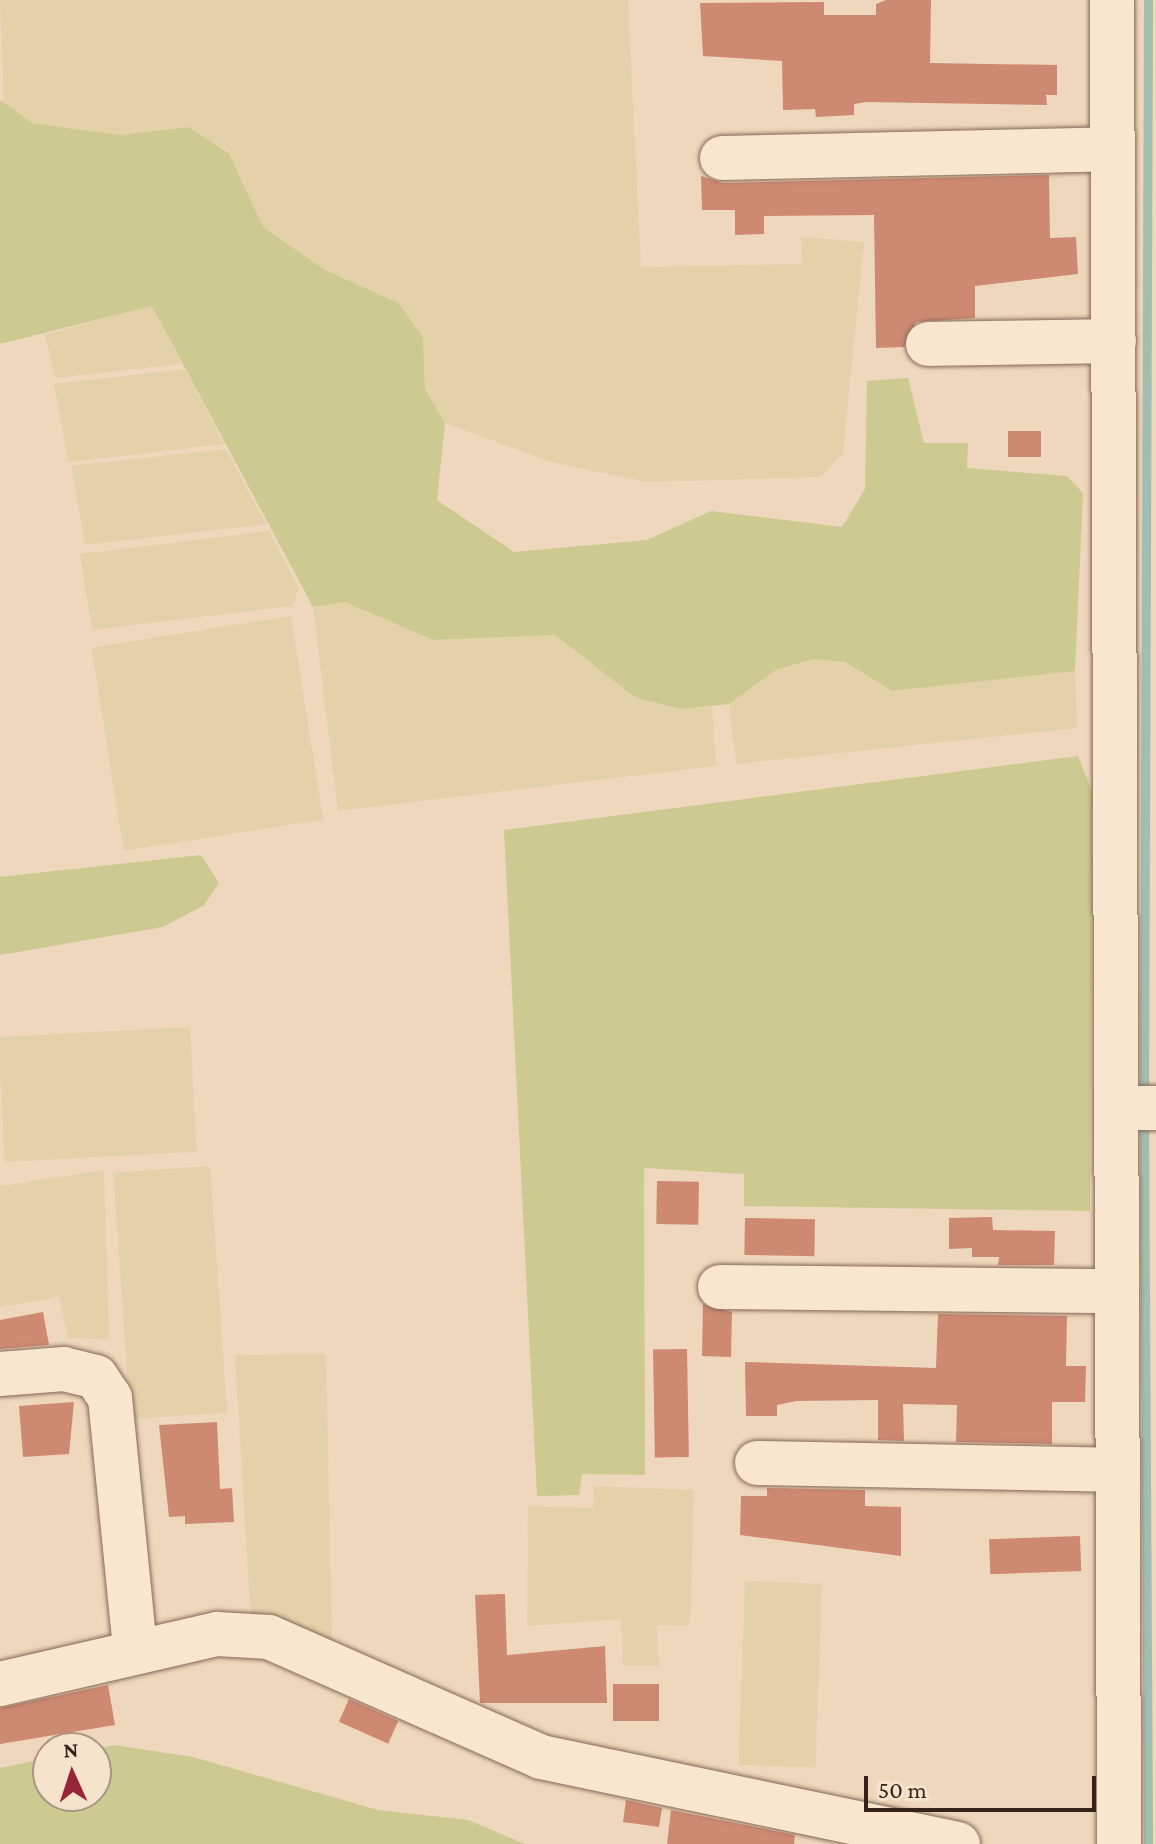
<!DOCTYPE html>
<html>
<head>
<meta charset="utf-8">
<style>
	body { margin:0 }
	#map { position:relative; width:1156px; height:1844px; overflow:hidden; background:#eed7bc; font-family:"Crimson Pro",serif }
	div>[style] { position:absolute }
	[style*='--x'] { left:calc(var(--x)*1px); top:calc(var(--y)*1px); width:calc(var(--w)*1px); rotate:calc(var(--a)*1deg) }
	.farmland>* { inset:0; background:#e4d1aa; transform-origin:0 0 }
	.green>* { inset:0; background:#ccca90 }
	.stream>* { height:9px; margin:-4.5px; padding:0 4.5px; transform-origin:4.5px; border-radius:4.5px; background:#a0bfb1 }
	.building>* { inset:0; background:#ce8971; transform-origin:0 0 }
	.roads { filter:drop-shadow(0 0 2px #866855) drop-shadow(0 0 2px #866855) }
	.minor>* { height:44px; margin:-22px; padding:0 22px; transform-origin:22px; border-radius:22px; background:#f9e6cf }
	span { translate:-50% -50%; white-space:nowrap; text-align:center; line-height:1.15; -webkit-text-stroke:6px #f6e3cc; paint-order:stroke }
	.north { position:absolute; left:32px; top:1732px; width:80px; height:80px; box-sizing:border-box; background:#f6e3cc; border:2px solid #a99685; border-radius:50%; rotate:357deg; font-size:22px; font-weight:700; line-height:32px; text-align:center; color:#35231b }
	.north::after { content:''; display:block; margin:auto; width:28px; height:36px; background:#972437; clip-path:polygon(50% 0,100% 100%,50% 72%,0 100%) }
	.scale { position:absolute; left:864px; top:1776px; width:232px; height:36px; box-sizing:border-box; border:4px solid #35231b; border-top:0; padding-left:10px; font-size:24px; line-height:28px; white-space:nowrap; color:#35231b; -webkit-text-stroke:6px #f6e3cc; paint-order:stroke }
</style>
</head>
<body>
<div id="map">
	<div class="farmland">
		<div style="clip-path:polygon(0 0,628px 0,641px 267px,802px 264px,801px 237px,864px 242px,843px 453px,821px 477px,646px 482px,551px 462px,445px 423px,425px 389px,423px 337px,398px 304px,325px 270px,263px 227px,229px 152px,188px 127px,120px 135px,32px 123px,4px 109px)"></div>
		<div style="clip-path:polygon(152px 305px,182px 364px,55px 378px,45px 335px)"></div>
		<div style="clip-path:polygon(185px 369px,224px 444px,68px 462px,54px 384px)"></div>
		<div style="clip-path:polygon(226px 449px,266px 524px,85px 545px,71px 466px)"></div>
		<div style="clip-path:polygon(269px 531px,299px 588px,292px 606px,92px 630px,80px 554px)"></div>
		<div style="clip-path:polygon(345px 602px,433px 640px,555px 635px,636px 698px,682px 709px,712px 706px,716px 766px,338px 811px,313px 607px)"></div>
		<div style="left:291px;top:616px;width:206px;height:202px;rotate:81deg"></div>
		<div style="clip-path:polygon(813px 659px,845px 662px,892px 691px,1075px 671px,1077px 728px,736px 764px,729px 704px,776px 670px)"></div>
		<div style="left:190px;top:1027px;width:125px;height:192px;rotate:87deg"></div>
		<div style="left:210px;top:1166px;width:247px;height:97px;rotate:86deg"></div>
		<div style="clip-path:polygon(104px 1170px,109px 1339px,68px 1338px,59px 1297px,0 1307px,0 1186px)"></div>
		<div style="clip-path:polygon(326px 1354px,332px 1642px,251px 1621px,235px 1355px)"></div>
		<div style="clip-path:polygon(594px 1486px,694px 1490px,690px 1626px,657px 1625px,659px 1666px,623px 1666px,621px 1619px,527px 1626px,528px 1506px,593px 1508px)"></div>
		<div style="left:745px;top:1581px;width:77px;height:184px;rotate:2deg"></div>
	</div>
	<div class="green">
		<div style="clip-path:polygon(0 100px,32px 123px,120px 135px,188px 127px,229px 153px,263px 227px,325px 270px,398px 303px,423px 337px,425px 389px,445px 423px,437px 500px,514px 552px,647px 540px,711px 511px,842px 527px,865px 489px,867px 381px,908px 378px,924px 443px,968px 443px,967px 468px,1067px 476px,1083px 493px,1075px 671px,892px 691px,845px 662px,813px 659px,776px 670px,729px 704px,682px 709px,636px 698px,555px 635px,433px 640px,345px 602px,313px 607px,152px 306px,0 344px)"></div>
		<div style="clip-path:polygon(1078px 756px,1092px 791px,1090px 1211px,744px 1206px,744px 1174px,644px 1168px,645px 1475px,582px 1474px,579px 1495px,537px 1496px,504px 830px)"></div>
		<div style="clip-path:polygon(201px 855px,219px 883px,204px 905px,163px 927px,0 955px,0 877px)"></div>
		<div style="clip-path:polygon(114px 1745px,193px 1757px,378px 1810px,468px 1820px,525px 1844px,0 1844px,0 1768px,48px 1758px,48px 1796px,96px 1796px,96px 1749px)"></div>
	</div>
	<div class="stream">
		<div style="--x:1144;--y:1097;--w:1097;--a:-89.79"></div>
		<div style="--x:1144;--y:1119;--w:725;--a:89.68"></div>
	</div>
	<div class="building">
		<div style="clip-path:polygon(886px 0,931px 0,930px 63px,1057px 65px,1057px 95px,1046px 95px,1047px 105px,867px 102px,854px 104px,854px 115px,816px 117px,815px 109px,783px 110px,782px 61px,703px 56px,700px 3px,824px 2px,824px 15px,876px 15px,876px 4px)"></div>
		<div style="clip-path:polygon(1049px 175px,1050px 238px,1076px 237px,1078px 274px,975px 286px,975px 318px,916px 322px,904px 347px,876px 348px,874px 215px,764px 216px,764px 234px,735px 235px,735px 210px,702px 210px,701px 176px,723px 183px)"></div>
		<div style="left:1041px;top:431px;width:26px;height:33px;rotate:90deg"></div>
		<div style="left:657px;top:1181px;width:42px;height:43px;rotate:1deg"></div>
		<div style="clip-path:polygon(992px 1217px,993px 1230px,1055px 1231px,1054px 1265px,998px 1265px,999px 1257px,972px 1257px,972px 1248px,949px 1249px,949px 1218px)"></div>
		<div style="left:745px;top:1218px;width:70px;height:37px;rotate:1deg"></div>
		<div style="clip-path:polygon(703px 1304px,732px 1312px,731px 1357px,702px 1356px)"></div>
		<div style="clip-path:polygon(43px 1312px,49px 1345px,0 1349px,0 1320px)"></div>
		<div style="clip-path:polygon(938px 1314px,1067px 1316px,1066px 1366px,1086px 1366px,1085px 1402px,1052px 1402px,1052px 1444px,956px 1442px,957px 1405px,903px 1404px,904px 1441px,878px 1440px,878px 1400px,796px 1401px,777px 1405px,777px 1416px,746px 1416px,745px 1362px,936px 1368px)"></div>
		<div style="left:687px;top:1349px;width:108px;height:34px;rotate:89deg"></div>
		<div style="clip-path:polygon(74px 1402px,69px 1454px,23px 1457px,19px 1406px)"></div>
		<div style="clip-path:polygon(217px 1422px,220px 1489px,232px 1488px,234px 1522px,185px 1524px,185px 1516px,169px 1517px,159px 1425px)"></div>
		<div style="clip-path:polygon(767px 1488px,865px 1490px,865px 1506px,901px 1507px,901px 1556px,740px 1535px,741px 1496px,767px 1496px)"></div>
		<div style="left:1080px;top:1536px;width:35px;height:91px;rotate:88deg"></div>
		<div style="clip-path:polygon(505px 1594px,507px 1655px,605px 1646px,607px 1703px,480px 1703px,475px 1595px)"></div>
		<div style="left:613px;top:1684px;width:46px;height:37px"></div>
		<div style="clip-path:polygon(108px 1685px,115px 1725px,0 1744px,0 1708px)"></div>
		<div style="left:349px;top:1699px;width:54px;height:25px;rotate:24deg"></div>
		<div style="clip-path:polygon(626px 1800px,662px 1808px,659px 1827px,623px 1822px)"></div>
		<div style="clip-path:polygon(671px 1810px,795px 1835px,794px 1844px,667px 1844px)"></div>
	</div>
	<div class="roads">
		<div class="minor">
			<div style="--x:1112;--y:0;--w:1844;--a:89.78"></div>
			<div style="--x:722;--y:158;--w:390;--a:-1.3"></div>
			<div style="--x:928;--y:344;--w:186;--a:-0.9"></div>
			<div style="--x:1116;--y:1108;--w:40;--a:0"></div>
			<div style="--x:720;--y:1287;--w:396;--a:0.6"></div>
			<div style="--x:0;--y:1374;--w:64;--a:-4.5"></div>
			<div style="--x:64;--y:1369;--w:33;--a:14"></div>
			<div style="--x:96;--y:1377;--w:25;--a:56"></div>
			<div style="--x:110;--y:1398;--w:251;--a:84.3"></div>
			<div style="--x:757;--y:1463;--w:359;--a:1.1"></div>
			<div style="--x:0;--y:1684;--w:223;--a:-13"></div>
			<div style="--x:217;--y:1634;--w:52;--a:3.3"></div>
			<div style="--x:269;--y:1637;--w:297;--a:23.8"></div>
			<div style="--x:541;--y:1757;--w:426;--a:11.8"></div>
		</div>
	</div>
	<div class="north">N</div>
	<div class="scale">50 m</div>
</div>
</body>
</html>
